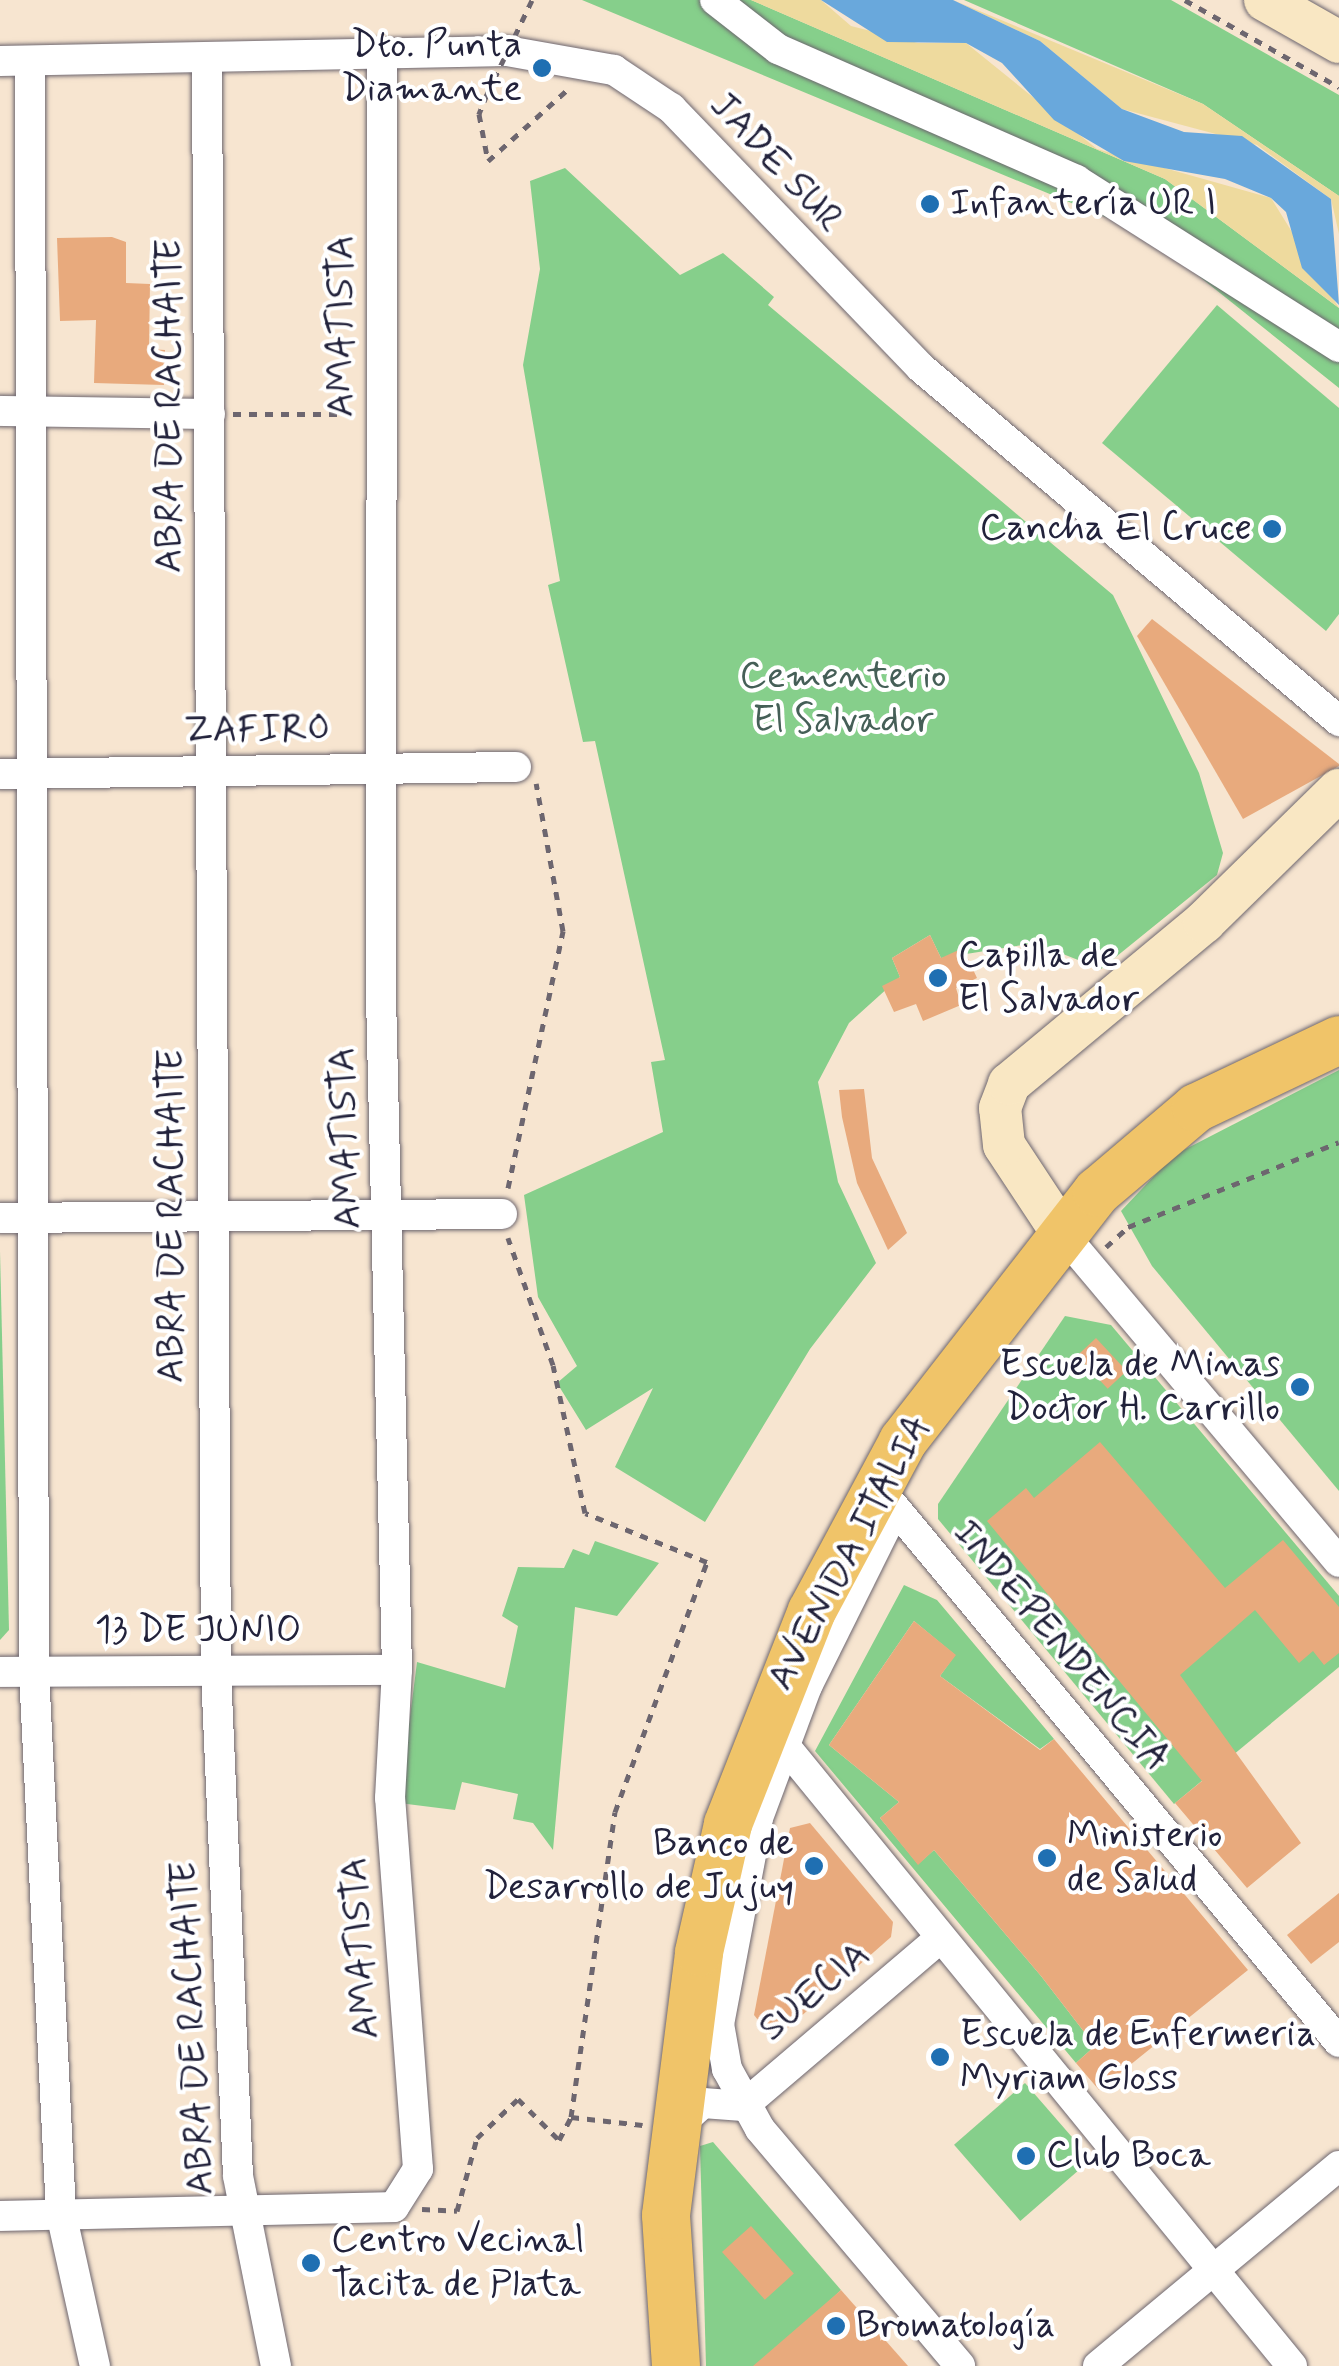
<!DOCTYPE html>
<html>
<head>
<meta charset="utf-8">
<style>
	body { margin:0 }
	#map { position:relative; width:1339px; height:2366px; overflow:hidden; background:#f7e5d0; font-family:Mynerve,sans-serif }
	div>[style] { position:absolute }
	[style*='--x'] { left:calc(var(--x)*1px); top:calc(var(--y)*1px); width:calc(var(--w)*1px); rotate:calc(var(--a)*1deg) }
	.green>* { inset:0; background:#86cf8b; transform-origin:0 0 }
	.sand>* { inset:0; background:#eeda9e }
	.water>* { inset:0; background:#69a8dc }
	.building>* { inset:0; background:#e8aa7d; transform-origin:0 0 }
	.path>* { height:5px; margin-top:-2.5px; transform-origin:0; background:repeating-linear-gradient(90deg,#6d666f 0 8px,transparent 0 16px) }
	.roads { filter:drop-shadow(0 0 2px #6d666f) drop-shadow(0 0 2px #6d666f) }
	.street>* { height:30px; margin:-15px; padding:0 15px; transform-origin:15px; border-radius:15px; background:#fff }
	.secondary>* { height:42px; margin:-21px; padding:0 21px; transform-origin:21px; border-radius:21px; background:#f9e7c3 }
	.primary>* { height:48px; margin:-24px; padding:0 24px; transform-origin:24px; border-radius:24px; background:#f0c469 }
	.path-bridge>* { height:5px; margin-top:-2.5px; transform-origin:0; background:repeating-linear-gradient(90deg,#6d666f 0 8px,transparent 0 16px) }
	.dots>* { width:28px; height:28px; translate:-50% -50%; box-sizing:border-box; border:5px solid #fff; border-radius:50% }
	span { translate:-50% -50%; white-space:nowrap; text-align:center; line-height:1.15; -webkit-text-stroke:8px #fff; paint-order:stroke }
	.poi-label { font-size:38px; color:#22223b }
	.right { translate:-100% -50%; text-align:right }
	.left { translate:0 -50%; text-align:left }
	.street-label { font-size:38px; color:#22223b }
	.park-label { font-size:38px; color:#455f57 }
</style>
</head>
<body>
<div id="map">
	<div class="green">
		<div style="clip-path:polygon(582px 0,751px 0,1165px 179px,1339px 308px,1339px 388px,1146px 234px)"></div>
		<div style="clip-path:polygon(964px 0,1171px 0,1339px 95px,1339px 196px,1203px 104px)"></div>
		<div style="clip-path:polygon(565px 168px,680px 275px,723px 253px,774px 297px,768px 305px,1113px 595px,1199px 773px,1223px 853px,1217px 875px,1101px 969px,1035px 943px,941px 958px,930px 935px,892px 958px,900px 977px,849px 1023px,818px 1082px,838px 1182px,876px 1263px,810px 1349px,705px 1522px,615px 1467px,653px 1388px,586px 1430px,557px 1383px,577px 1366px,538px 1297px,524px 1195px,663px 1132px,651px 1062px,665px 1060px,595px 741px,583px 742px,548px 585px,560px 581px,523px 365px,540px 269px,530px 181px)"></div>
		<div style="clip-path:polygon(1217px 305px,1339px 408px,1339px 614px,1326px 631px,1102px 443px)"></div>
		<div style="clip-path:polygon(1339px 1070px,1339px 1491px,1152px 1266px,1121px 1211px,1174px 1155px)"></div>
		<div style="clip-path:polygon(0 1251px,9px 1630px,0 1640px)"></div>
		<div style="clip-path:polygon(1065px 1316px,1111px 1325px,1339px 1596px,1339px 1667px,1174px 1804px,938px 1519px,938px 1504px)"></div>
		<div style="clip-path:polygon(595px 1541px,659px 1563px,617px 1616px,575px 1607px,553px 1850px,533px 1823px,513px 1819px,518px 1794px,462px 1782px,455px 1810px,399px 1803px,417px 1662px,505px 1688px,518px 1626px,502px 1616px,518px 1567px,564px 1568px,573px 1549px,589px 1555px)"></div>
		<div style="clip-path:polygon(904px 1585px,937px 1600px,1054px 1739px,1040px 1749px,940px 1676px,955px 1655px,914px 1621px,829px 1745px,899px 1802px,880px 1818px,918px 1864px,934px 1850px,1041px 1976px,1095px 2046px,1076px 2063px,815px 1751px)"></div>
		<div style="left:1025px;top:2083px;width:101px;height:94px;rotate:49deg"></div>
		<div style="clip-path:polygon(713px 2142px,841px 2290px,761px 2366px,706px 2366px,700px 2146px)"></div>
	</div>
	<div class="sand">
		<div style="clip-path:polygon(751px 0,821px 0,851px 26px,918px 43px,966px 43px,1097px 149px,1271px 198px,1339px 308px,1165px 179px)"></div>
		<div style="clip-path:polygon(953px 0,1203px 104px,1339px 196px,1339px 234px,1331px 199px,1257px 145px,1122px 109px,1040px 41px)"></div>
	</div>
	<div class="water">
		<div style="clip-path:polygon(821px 0,953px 0,1040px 41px,1122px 109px,1184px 132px,1242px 136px,1331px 199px,1339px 305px,1302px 268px,1286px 212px,1271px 198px,1225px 179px,1124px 161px,1054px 120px,1002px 63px,966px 43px,887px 42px)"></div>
	</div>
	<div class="building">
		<div style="clip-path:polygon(112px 237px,126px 242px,126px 283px,150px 284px,149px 349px,165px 350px,164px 385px,94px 383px,96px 320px,60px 321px,57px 238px)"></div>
		<div style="clip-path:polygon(1152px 619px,1339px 764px,1339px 766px,1243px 819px,1137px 636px)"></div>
		<div style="clip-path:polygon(930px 935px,941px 958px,963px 948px,977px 978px,956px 988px,961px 1005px,923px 1021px,916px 1004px,894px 1012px,882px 986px,900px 977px,892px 958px)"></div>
		<div style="clip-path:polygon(864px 1089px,872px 1158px,907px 1233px,888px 1250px,857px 1183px,842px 1117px,839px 1090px)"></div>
		<div style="left:1096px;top:1338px;width:45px;height:26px;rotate:47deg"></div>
		<div style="clip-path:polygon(1100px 1442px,1225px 1588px,1283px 1540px,1339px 1607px,1339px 1653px,1324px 1665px,1313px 1651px,1299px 1663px,1255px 1610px,1180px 1675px,1301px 1843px,1247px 1888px,1175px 1803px,1202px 1781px,987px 1521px,1026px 1488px,1034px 1498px)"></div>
		<div style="clip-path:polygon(914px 1621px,956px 1655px,940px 1676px,1040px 1750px,1054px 1739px,1248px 1970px,1099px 2090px,1076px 2063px,1095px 2046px,1041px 1976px,934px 1850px,918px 1865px,880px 1818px,899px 1802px,829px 1745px)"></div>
		<div style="clip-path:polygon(810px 1823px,893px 1922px,891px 1937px,774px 2040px,754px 2015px,790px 1828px)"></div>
		<div style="clip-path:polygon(1339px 1893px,1339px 1942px,1311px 1964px,1287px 1935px)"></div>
		<div style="left:751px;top:2226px;width:64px;height:39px;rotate:48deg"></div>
		<div style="clip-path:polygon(841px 2290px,908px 2366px,753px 2366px)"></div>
	</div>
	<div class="path">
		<div style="--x:1185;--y:0;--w:177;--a:29.5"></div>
		<div style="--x:487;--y:94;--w:22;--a:112"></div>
		<div style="--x:479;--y:114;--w:48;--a:79.2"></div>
		<div style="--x:488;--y:161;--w:106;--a:-41.9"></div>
		<div style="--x:233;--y:414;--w:124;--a:0"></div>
		<div style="--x:508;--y:1188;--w:263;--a:-77.9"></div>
		<div style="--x:563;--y:931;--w:150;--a:-100.3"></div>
		<div style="--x:1106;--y:1247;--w:30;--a:-42"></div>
		<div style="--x:1128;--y:1227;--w:227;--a:-21.9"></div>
		<div style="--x:571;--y:2117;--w:72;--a:6.3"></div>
		<div style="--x:422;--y:2209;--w:35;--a:3"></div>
		<div style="--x:457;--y:2211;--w:76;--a:-74.7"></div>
		<div style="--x:477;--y:2138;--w:57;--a:-43.6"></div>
		<div style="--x:518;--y:2099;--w:58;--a:45"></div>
		<div style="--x:559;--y:2140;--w:26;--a:-62"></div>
		<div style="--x:571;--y:2117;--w:308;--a:-81.8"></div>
		<div style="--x:615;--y:1812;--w:266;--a:-69.8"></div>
		<div style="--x:707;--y:1562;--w:131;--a:-158.1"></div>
		<div style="--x:585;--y:1513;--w:151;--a:-102.2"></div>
		<div style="--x:553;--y:1365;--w:135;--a:-109.5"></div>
	</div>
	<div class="roads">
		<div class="street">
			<div style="--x:715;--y:0;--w:80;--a:37.9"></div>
			<div style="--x:778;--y:49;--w:326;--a:23.7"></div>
			<div style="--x:1076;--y:180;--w:312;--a:32.4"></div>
			<div style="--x:0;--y:61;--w:507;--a:-1.13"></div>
			<div style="--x:507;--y:51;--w:109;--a:10.1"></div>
			<div style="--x:614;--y:70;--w:69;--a:33.7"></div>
			<div style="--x:671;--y:108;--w:359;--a:46.1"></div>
			<div style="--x:920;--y:367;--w:549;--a:40.19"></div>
			<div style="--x:30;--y:62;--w:1610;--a:89.86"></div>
			<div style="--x:34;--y:1672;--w:542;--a:87.14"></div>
			<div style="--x:61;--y:2213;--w:157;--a:77.5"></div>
			<div style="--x:207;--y:62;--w:1610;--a:89.68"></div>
			<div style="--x:216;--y:1672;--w:504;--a:87.5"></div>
			<div style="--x:238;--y:2176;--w:194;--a:78.7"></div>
			<div style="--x:0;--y:411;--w:210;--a:0.8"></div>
			<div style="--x:0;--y:774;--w:516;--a:-0.78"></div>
			<div style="--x:0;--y:1218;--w:502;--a:-0.46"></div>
			<div style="--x:1062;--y:1233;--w:430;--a:49.9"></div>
			<div style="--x:885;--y:1496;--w:710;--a:50.26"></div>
			<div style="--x:895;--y:1509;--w:198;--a:116.4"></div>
			<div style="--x:807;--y:1686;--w:141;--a:110.4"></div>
			<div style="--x:758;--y:1818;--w:210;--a:100.7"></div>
			<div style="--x:719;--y:2024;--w:46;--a:79.9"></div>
			<div style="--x:727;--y:2069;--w:68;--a:61.2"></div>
			<div style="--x:760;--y:2129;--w:310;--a:49.8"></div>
			<div style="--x:0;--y:1672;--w:397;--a:-0.3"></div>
			<div style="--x:785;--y:1746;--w:801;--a:50.73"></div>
			<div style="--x:743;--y:2106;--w:257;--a:-40.4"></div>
			<div style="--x:674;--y:2129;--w:39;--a:-42"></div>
			<div style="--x:703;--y:2103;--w:40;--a:4.3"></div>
			<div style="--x:0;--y:2216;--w:394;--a:-1.3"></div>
			<div style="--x:394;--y:2207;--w:45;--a:-57.7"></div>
			<div style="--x:418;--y:2169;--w:372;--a:-94.3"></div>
			<div style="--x:390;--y:1798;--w:128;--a:-86.9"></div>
			<div style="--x:397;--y:1670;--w:675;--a:-91.36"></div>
			<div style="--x:381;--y:995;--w:938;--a:-89.94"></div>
			<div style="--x:1098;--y:2366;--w:313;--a:-39.7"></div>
		</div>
		<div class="secondary">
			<div style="--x:1265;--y:0;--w:85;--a:29.6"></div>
			<div style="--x:1062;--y:1233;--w:105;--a:-123.4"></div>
			<div style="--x:1004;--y:1145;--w:37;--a:-96"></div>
			<div style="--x:1000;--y:1108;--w:26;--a:-69"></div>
			<div style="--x:1009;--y:1084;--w:254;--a:-39.7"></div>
			<div style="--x:1204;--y:922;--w:189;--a:-44.4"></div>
		</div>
		<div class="primary">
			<div style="--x:676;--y:2366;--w:151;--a:-93.8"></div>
			<div style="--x:666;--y:2215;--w:265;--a:-82.8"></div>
			<div style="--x:699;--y:1952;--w:131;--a:-77.2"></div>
			<div style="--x:728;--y:1824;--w:229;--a:-68.5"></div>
			<div style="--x:812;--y:1611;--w:193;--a:-61.8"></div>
			<div style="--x:903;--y:1441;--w:316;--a:-52.1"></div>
			<div style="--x:1097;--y:1192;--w:130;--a:-40.3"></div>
			<div style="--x:1196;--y:1108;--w:158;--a:-25.4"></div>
		</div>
	</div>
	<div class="path-bridge">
		<div style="--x:487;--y:94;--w:104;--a:-64.4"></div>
	</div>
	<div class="dots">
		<div style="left:542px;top:68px;background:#1f6fb2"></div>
		<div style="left:930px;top:204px;background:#1f6fb2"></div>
		<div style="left:1272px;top:529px;background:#1f6fb2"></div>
		<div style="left:938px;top:978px;background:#1f6fb2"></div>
		<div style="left:1300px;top:1387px;background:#1f6fb2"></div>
		<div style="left:1047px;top:1858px;background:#1f6fb2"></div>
		<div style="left:814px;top:1866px;background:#1f6fb2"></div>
		<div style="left:940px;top:2057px;background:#1f6fb2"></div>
		<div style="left:1026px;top:2156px;background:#1f6fb2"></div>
		<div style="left:311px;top:2263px;background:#1f6fb2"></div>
		<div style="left:836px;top:2326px;background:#1f6fb2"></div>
	</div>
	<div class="poi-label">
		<span class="right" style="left:522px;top:68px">Dto. Punta<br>Diamante</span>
		<span class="left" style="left:950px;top:204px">Infantería UR I</span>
		<span class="right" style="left:1252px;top:529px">Cancha El Cruce</span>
		<span class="left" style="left:958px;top:978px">Capilla de<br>El Salvador</span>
		<span class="right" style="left:1280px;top:1387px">Escuela de Minas<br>Doctor H. Carrillo</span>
		<span class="left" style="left:1067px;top:1858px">Ministerio<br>de Salud</span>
		<span class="right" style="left:794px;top:1866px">Banco de<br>Desarrollo de Jujuy</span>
		<span class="left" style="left:960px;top:2057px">Escuela de Enfermeria<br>Myriam Gloss</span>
		<span class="left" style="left:1046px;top:2156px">Club Boca</span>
		<span class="left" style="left:331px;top:2263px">Centro Vecinal<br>Tacita de Plata</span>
		<span class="left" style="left:856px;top:2326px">Bromatología</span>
	</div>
	<div class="street-label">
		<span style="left:776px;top:163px;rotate:47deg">JADE SUR</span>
		<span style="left:342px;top:326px;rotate:-90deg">AMATISTA</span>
		<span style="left:170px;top:406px;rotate:-90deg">ABRA DE RACHAITE</span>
		<span style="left:257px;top:730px;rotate:-1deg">ZAFIRO</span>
		<span style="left:346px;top:1138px;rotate:-92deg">AMATISTA</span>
		<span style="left:172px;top:1216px;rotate:-90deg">ABRA DE RACHAITE</span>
		<span style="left:850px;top:1553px;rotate:-62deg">AVENIDA ITALIA</span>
		<span style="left:198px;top:1631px">13 DE JUNIO</span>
		<span style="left:1061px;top:1646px;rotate:50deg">INDEPENDENCIA</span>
		<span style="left:361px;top:1948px;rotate:-94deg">AMATISTA</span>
		<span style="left:815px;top:1992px;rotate:-40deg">SUECIA</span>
		<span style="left:193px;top:2028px;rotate:-93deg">ABRA DE RACHAITE</span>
	</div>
	<div class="park-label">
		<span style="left:843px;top:699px">Cementerio<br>El Salvador</span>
	</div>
</div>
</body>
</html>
